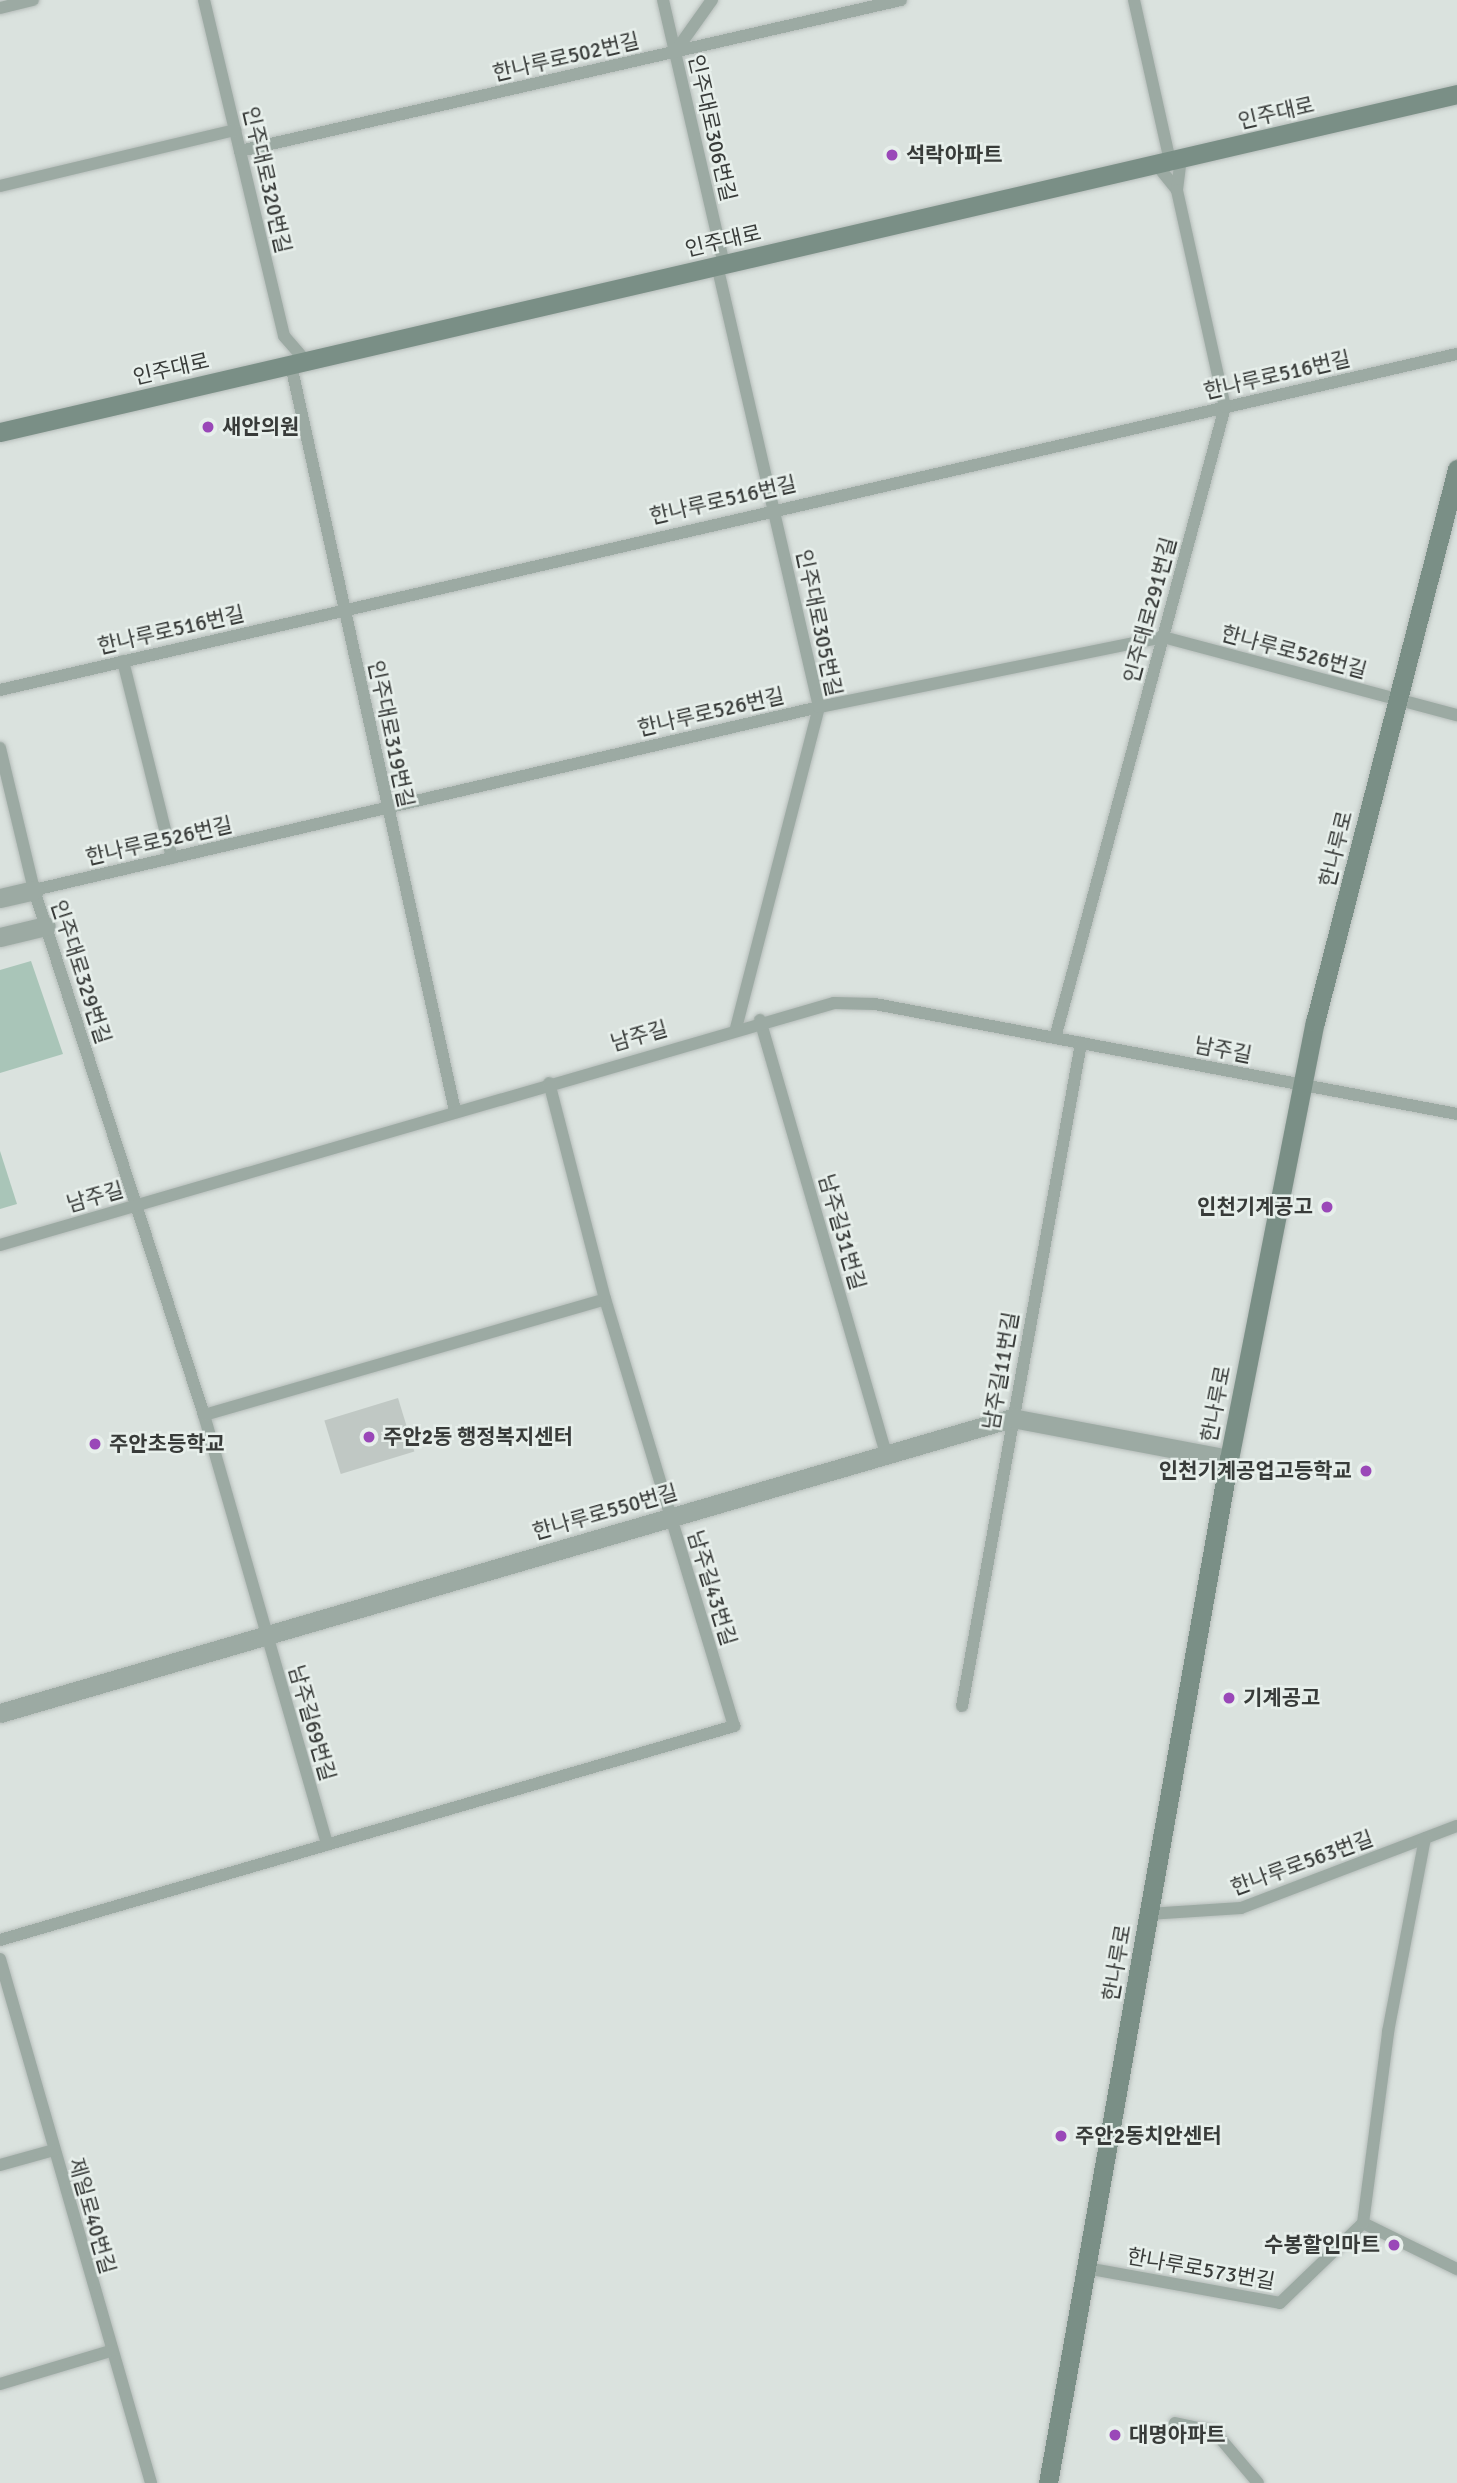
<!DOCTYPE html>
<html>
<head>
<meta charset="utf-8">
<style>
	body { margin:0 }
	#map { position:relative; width:1457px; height:2483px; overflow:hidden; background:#dae2de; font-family:Signika,"Noto Sans KR",sans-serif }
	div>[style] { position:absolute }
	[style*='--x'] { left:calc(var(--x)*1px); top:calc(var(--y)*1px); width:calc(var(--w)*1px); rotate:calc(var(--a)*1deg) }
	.green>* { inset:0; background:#a9c5b8 }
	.building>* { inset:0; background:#c0c8c4; transform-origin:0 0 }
	.roads { filter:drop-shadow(0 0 2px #b6bdba) drop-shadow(0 0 2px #b6bdba) }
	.service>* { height:12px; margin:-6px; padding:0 6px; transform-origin:6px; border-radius:6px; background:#9caaa3 }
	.minor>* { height:19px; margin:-9.5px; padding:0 9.5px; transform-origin:9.5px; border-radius:9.5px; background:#9caaa3 }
	.secondary>* { height:19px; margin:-9.5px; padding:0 9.5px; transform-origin:9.5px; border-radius:9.5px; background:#7a8f86 }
	.dots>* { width:19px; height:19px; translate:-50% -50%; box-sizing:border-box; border:4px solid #e7efeb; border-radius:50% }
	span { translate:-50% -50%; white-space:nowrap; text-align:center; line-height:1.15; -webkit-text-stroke:5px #e7efeb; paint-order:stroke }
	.street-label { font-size:21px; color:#383b39 }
	.poi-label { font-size:21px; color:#383b39; font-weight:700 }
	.left { translate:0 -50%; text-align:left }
	.right { translate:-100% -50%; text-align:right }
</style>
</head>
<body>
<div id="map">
	<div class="green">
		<div style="clip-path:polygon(31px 961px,63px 1054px,0 1073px,0 970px)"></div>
		<div style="clip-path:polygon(0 1151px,17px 1204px,0 1209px)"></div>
	</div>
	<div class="building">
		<div style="left:398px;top:1398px;width:56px;height:77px;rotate:73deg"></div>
	</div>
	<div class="roads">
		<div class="service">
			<div style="--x:204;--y:0;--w:345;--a:76.6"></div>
			<div style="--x:284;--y:336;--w:33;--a:49"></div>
			<div style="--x:663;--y:0;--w:271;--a:77"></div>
			<div style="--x:1134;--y:0;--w:165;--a:77.4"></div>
			<div style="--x:0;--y:8;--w:34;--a:-14"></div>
			<div style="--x:675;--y:52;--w:64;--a:-54.6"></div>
			<div style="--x:240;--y:151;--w:678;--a:-12.87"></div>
			<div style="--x:1156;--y:164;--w:33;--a:51"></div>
			<div style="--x:1177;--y:190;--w:32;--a:-83"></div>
			<div style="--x:0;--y:186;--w:242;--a:-13.4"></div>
			<div style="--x:717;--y:265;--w:454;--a:77"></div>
			<div style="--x:819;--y:707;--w:332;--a:104.5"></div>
			<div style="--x:291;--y:365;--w:764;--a:77.6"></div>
			<div style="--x:123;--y:661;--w:203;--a:76"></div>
			<div style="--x:0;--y:690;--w:1495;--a:-12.99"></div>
			<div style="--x:0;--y:748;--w:146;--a:76.5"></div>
			<div style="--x:34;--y:890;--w:552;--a:72.06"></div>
			<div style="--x:204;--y:1415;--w:447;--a:74"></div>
			<div style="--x:34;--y:890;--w:806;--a:-13.12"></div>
			<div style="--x:819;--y:707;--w:351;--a:-11.5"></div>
			<div style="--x:1163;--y:637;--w:304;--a:14.9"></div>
			<div style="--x:760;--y:1020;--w:451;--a:73.8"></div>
			<div style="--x:1055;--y:1038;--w:653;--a:-74.92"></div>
			<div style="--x:1225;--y:407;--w:222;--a:-102.5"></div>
			<div style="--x:0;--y:1245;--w:868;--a:-16.18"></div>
			<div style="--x:834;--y:1003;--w:41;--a:1.4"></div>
			<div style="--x:875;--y:1004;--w:592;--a:10.7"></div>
			<div style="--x:204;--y:1415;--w:417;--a:-16.1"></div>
			<div style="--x:962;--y:1706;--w:674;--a:-79.82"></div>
			<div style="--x:1148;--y:1914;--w:93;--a:-3.7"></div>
			<div style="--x:1241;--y:1908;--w:231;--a:-20.8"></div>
			<div style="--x:0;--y:1940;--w:765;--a:-16.25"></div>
			<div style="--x:734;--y:1726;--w:446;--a:-106.8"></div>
			<div style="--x:605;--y:1299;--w:223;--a:-104.5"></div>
			<div style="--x:0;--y:1959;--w:545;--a:73.92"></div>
			<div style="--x:0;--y:2165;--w:56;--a:-15.5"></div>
			<div style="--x:1363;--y:2223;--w:105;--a:26.1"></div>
			<div style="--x:1086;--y:2268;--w:197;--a:10.2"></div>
			<div style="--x:1280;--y:2303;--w:115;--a:-43.9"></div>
			<div style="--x:1363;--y:2223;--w:193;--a:-82.5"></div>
			<div style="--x:1388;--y:2032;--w:197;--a:-79.2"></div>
			<div style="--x:0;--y:2384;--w:116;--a:-16.6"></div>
			<div style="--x:1175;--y:2423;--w:40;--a:12"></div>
			<div style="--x:1214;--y:2431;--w:68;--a:49.8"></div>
		</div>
		<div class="minor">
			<div style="--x:0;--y:898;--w:35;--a:-13"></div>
			<div style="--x:0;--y:937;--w:47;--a:-13.4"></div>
			<div style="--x:0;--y:1713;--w:1054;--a:-16.25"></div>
			<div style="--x:1012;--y:1418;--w:221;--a:10.7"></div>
		</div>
		<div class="secondary">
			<div style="--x:0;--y:432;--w:1496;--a:-13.06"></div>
			<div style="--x:1048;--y:2483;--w:1040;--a:-79.98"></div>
			<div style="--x:1229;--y:1459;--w:445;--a:-78.9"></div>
			<div style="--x:1315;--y:1022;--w:571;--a:-75.6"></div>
		</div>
	</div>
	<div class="dots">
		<div style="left:892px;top:155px;background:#9a48b8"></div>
		<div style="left:208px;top:427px;background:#9a48b8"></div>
		<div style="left:1327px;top:1207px;background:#9a48b8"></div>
		<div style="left:369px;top:1437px;background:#9a48b8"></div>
		<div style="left:95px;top:1444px;background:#9a48b8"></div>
		<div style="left:1366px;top:1471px;background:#9a48b8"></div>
		<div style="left:1229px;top:1698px;background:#9a48b8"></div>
		<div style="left:1061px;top:2136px;background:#9a48b8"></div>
		<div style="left:1394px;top:2245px;background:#9a48b8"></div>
		<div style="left:1115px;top:2435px;background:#9a48b8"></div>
	</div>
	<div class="street-label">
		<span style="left:566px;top:57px;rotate:-13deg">한나루로502번길</span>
		<span style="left:1276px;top:113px;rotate:-13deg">인주대로</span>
		<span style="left:712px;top:128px;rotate:77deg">인주대로306번길</span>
		<span style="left:267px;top:180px;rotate:77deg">인주대로320번길</span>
		<span style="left:723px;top:241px;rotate:-13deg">인주대로</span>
		<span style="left:171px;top:369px;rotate:-13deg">인주대로</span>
		<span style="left:1277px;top:375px;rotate:-13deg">한나루로516번길</span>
		<span style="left:723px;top:500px;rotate:-13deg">한나루로516번길</span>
		<span style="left:1150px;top:610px;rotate:-75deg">인주대로291번길</span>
		<span style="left:819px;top:623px;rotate:78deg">인주대로305번길</span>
		<span style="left:171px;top:630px;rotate:-13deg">한나루로516번길</span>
		<span style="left:1294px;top:652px;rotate:15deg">한나루로526번길</span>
		<span style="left:711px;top:712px;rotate:-13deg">한나루로526번길</span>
		<span style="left:391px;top:734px;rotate:78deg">인주대로319번길</span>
		<span style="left:159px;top:841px;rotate:-13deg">한나루로526번길</span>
		<span style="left:1336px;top:849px;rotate:-76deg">한나루로</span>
		<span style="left:81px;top:972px;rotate:72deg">인주대로329번길</span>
		<span style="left:639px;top:1036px;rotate:-16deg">남주길</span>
		<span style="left:1223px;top:1050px;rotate:11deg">남주길</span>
		<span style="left:95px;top:1197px;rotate:-16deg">남주길</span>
		<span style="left:842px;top:1232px;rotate:74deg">남주길31번길</span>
		<span style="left:1001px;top:1371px;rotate:-80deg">남주길11번길</span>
		<span style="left:1216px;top:1404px;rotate:-79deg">한나루로</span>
		<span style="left:605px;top:1512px;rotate:-16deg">한나루로550번길</span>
		<span style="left:712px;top:1588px;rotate:73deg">남주길43번길</span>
		<span style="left:312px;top:1723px;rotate:74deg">남주길69번길</span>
		<span style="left:1302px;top:1863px;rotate:-20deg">한나루로563번길</span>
		<span style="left:1117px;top:1963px;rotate:-80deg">한나루로</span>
		<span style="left:92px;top:2216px;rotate:74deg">제일로40번길</span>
		<span style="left:1201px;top:2269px;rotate:10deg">한나루로573번길</span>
	</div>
	<div class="poi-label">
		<span class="left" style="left:906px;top:155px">석락아파트</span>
		<span class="left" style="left:222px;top:427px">새안의원</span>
		<span class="right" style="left:1313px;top:1207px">인천기계공고</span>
		<span class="left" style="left:383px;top:1437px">주안2동 행정복지센터</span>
		<span class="left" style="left:109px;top:1444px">주안초등학교</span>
		<span class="right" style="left:1352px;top:1471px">인천기계공업고등학교</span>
		<span class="left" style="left:1243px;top:1698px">기계공고</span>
		<span class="left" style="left:1075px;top:2136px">주안2동치안센터</span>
		<span class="right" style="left:1380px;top:2245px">수봉할인마트</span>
		<span class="left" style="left:1129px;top:2435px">대명아파트</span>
	</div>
</div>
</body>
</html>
